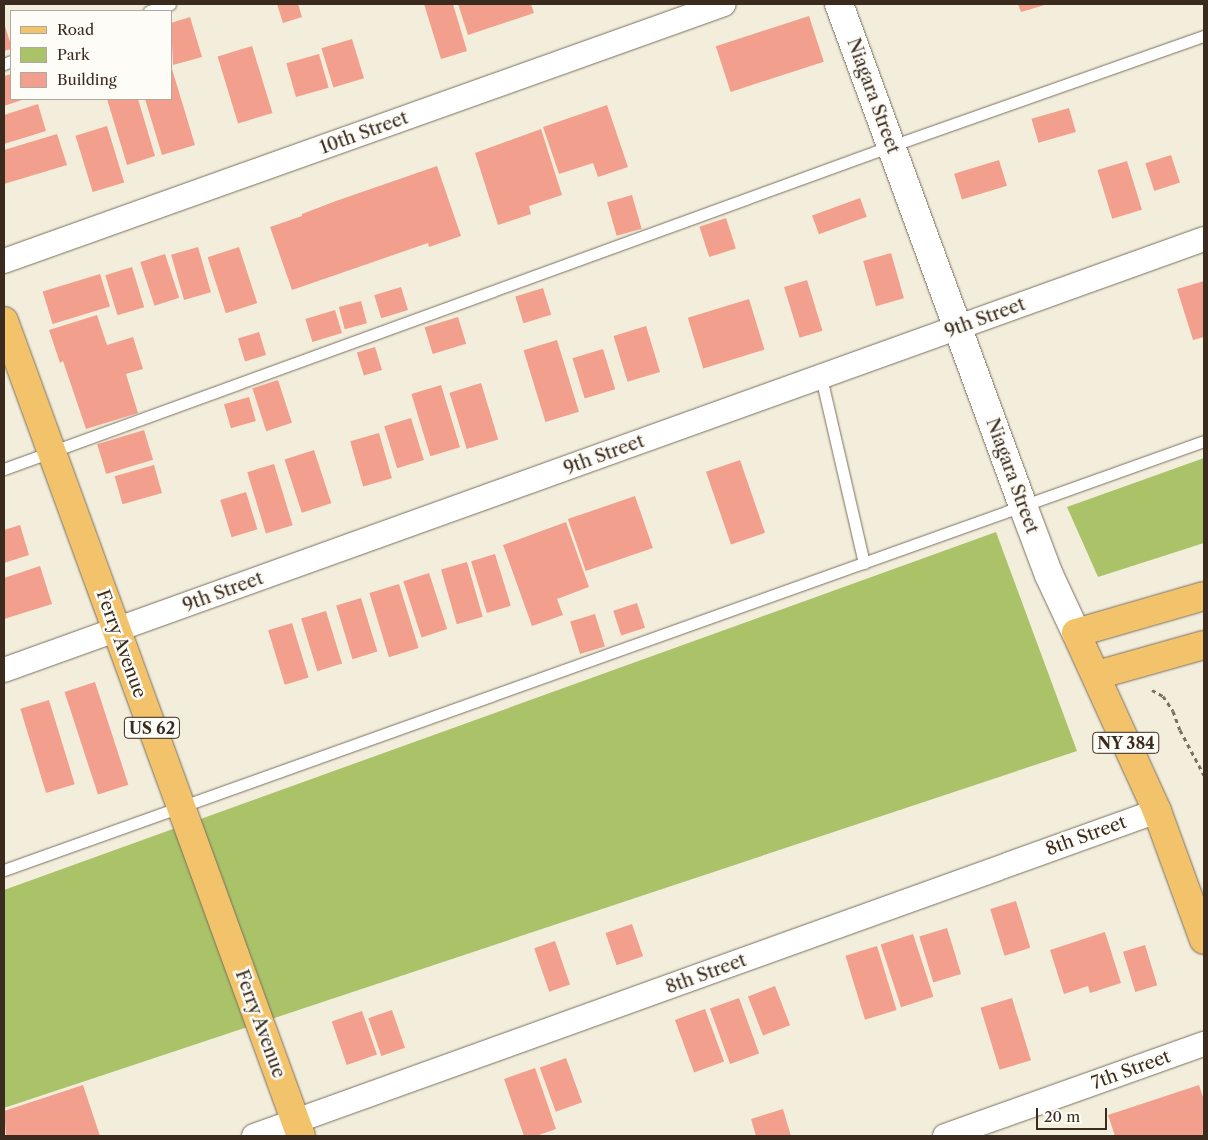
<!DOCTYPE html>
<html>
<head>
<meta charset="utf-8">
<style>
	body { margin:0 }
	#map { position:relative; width:1208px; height:1140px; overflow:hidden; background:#f3eedb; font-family:"Libre Caslon Text",serif }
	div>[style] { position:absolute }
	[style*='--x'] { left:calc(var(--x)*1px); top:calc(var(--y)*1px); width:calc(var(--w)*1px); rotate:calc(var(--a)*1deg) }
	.green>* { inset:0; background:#abc368 }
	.building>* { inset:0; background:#f2a08d; transform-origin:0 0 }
	.path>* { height:3px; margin-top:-1.5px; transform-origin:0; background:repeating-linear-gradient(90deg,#7b6f60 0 4px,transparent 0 8px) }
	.roads { filter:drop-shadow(0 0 1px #7b6f60) drop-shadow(0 0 1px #7b6f60) }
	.service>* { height:11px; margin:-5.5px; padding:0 5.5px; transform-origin:5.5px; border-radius:5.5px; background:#fff }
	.minor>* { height:24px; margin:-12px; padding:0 12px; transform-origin:12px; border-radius:12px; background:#fff }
	.tertiary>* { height:28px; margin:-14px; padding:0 14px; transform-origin:14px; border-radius:14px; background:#fff }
	.primary>* { height:28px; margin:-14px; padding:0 14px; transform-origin:14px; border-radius:14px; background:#f2c36a }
	.trunk>* { height:28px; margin:-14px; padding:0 14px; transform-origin:14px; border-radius:14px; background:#f2c36a }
	span { translate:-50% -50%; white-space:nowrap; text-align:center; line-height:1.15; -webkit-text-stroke:5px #fdfcf7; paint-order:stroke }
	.shield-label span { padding:1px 4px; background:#fdfcf7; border:1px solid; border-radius:4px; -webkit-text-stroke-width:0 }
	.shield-label { font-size:16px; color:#3b2a1e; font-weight:700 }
	.street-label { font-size:18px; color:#3b2a1e }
	.frame { position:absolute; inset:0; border:5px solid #3b2a1e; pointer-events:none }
	.legend { position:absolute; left:10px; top:10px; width:162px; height:90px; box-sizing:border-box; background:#fdfcf7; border:1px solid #afa8a0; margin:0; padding:6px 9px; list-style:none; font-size:15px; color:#3b2a1e }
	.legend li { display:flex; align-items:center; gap:10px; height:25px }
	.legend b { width:25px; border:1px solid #afa8a0 }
	.scale { position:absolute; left:1036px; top:1108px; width:71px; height:22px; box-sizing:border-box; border:2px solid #3b2a1e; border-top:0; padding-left:6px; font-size:15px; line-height:18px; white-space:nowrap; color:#3b2a1e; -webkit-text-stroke:4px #fdfcf7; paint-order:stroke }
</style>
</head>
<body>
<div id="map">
	<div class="green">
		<div style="clip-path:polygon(1204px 458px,1204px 543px,1098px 577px,1067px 507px)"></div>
		<div style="clip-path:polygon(996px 532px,1077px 751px,4px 1108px,4px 890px)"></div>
	</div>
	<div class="building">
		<div style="clip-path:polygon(277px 4px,298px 4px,302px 17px,283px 23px)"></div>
		<div style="clip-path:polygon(424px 4px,453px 4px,467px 51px,441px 59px)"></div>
		<div style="clip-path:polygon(458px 4px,531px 4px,534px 13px,468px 35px)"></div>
		<div style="clip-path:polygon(1018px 4px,1048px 4px,1021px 12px)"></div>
		<div style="left:809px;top:16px;width:48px;height:98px;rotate:72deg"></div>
		<div style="clip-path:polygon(190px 17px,202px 57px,173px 65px,171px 23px)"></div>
		<div style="clip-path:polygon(4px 23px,11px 45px,11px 49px,4px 51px)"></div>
		<div style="left:352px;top:39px;width:41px;height:32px;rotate:73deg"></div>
		<div style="left:252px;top:46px;width:70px;height:36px;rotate:73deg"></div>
		<div style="left:319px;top:54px;width:35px;height:34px;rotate:74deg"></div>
		<div style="clip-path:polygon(172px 69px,195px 145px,162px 155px,145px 99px,171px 99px)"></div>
		<div style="clip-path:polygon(11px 74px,11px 99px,25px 99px,4px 106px,4px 76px)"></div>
		<div style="clip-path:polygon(107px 99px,138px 99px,155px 156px,127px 165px)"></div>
		<div style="clip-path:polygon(38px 104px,46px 131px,4px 144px,4px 115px)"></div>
		<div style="clip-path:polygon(607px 105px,628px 167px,598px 177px,593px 163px,559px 174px,543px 127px)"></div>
		<div style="left:1069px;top:108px;width:25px;height:39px;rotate:74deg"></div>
		<div style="left:107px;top:126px;width:59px;height:33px;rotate:73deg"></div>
		<div style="clip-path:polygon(541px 129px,562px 195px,529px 206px,531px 214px,498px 225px,475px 153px)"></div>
		<div style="clip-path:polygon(57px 134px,67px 165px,4px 184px,4px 150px)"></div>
		<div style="left:1171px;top:155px;width:29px;height:27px;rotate:72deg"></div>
		<div style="left:999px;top:160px;width:27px;height:47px;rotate:73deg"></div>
		<div style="left:1127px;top:161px;width:51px;height:31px;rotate:73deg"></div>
		<div style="clip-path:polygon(437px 166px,461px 236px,429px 247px,428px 243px,292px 290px,270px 227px,302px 216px,302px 214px,336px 201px)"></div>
		<div style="left:632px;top:195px;width:35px;height:26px;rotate:74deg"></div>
		<div style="left:860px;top:198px;width:20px;height:51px;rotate:70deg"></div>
		<div style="left:726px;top:218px;width:32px;height:28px;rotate:72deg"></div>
		<div style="left:198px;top:247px;width:47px;height:28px;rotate:74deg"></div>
		<div style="left:239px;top:247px;width:59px;height:33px;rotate:72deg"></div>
		<div style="left:891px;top:253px;width:47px;height:29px;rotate:74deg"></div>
		<div style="left:165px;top:254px;width:46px;height:26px;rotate:72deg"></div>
		<div style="left:132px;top:267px;width:42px;height:28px;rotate:73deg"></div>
		<div style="left:100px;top:274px;width:34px;height:60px;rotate:73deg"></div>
		<div style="left:807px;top:280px;width:53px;height:24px;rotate:73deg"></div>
		<div style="clip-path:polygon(1204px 281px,1204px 337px,1193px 340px,1177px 289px)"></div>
		<div style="left:401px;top:287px;width:24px;height:28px;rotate:73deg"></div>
		<div style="left:543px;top:288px;width:28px;height:29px;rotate:73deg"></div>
		<div style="left:749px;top:299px;width:53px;height:64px;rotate:73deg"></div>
		<div style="left:361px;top:301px;width:23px;height:23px;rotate:75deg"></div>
		<div style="left:335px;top:310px;width:24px;height:31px;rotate:73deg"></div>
		<div style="clip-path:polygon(97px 315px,107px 345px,133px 337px,143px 369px,126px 374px,138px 413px,86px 429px,63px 361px,60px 363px,49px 330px)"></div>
		<div style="left:458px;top:317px;width:28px;height:35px;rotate:73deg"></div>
		<div style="left:646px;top:326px;width:48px;height:34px;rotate:73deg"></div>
		<div style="left:259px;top:332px;width:24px;height:22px;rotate:73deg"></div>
		<div style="left:557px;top:340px;width:75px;height:35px;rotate:73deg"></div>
		<div style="left:375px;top:347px;width:24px;height:19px;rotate:73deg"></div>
		<div style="left:603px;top:349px;width:42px;height:32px;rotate:73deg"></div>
		<div style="left:278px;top:380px;width:45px;height:27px;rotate:72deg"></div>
		<div style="left:481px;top:383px;width:59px;height:33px;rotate:73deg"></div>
		<div style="left:441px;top:385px;width:65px;height:31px;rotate:73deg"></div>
		<div style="left:249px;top:397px;width:25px;height:26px;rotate:74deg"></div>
		<div style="left:411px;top:418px;width:44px;height:28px;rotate:73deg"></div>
		<div style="left:144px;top:430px;width:31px;height:49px;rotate:73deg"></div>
		<div style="left:379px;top:433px;width:47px;height:30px;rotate:74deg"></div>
		<div style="left:314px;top:450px;width:56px;height:31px;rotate:72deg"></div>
		<div style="left:740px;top:460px;width:77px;height:36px;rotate:71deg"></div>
		<div style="left:274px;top:464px;width:64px;height:28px;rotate:73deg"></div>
		<div style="left:154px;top:465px;width:29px;height:41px;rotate:74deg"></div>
		<div style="left:246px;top:492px;width:39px;height:27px;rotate:73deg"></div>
		<div style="left:635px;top:496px;width:55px;height:71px;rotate:71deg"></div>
		<div style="clip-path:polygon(566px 522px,589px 587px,557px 599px,563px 615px,532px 626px,503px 545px)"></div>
		<div style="clip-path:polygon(20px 525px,29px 555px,4px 563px,4px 530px)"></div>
		<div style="left:495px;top:554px;width:54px;height:25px;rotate:73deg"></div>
		<div style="left:467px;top:562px;width:57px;height:27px;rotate:74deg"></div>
		<div style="clip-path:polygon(40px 566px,52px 604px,4px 619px,4px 578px)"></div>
		<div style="left:429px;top:573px;width:59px;height:27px;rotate:72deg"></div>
		<div style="left:399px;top:584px;width:67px;height:31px;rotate:73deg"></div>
		<div style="left:361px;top:598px;width:56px;height:26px;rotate:73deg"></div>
		<div style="left:637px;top:603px;width:26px;height:25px;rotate:72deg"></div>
		<div style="left:326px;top:611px;width:55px;height:26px;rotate:73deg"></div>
		<div style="left:595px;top:614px;width:34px;height:26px;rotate:73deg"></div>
		<div style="left:292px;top:623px;width:57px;height:25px;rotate:73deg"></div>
		<div style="left:95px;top:682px;width:108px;height:32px;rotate:72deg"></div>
		<div style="left:49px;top:700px;width:88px;height:30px;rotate:73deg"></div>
		<div style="left:1016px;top:901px;width:49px;height:27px;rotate:73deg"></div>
		<div style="left:632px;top:924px;width:34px;height:28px;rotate:71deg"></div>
		<div style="left:947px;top:928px;width:48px;height:29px;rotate:73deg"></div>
		<div style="clip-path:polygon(1105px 932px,1121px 983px,1090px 993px,1088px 986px,1064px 994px,1050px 950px)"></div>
		<div style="left:913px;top:934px;width:66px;height:34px;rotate:72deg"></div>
		<div style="left:555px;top:941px;width:46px;height:22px;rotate:71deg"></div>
		<div style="left:1145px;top:945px;width:42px;height:23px;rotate:73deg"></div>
		<div style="left:877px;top:946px;width:67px;height:33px;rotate:73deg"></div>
		<div style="left:775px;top:986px;width:42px;height:29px;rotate:69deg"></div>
		<div style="left:739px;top:998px;width:59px;height:31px;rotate:70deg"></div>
		<div style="left:1012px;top:998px;width:65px;height:33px;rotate:73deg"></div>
		<div style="left:705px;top:1009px;width:56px;height:32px;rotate:70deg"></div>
		<div style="left:392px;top:1010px;width:40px;height:25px;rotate:71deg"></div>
		<div style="left:362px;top:1011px;width:46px;height:32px;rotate:71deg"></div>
		<div style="left:566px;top:1058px;width:47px;height:28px;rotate:70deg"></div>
		<div style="clip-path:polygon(535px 1068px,556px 1129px,536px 1136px,524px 1136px,504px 1079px)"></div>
		<div style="clip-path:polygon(83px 1085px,100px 1136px,6px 1136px,4px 1111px)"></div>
		<div style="clip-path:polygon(1199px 1085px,1204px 1100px,1204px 1136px,1115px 1136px,1108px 1115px)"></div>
		<div style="clip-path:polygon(783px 1109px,791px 1136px,756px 1136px,751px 1119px)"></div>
	</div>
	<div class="path">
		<div style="--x:1152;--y:690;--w:13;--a:29"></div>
		<div style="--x:1163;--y:696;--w:18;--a:56"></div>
		<div style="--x:1173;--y:711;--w:20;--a:70"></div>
		<div style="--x:1180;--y:730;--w:51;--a:61.9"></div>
	</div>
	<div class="roads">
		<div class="service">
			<div style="--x:149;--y:11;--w:22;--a:-18"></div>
			<div style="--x:4;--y:64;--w:8;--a:-23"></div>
			<div style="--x:821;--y:377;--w:191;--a:77"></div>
			<div style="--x:4;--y:469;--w:944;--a:-20.01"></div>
			<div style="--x:891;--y:146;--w:332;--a:-19.4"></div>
			<div style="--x:4;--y:870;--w:1274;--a:-19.67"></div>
		</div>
		<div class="minor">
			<div style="--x:4;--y:261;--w:764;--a:-19.64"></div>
			<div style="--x:4;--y:670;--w:1275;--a:-19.76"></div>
			<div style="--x:254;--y:1136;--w:960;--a:-19.79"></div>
			<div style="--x:945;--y:1136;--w:275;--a:-19.6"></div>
		</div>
		<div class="tertiary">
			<div style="--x:839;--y:4;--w:535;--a:69.87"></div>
			<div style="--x:1023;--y:506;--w:74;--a:69.4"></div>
			<div style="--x:1049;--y:575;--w:64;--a:65"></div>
		</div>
		<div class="primary">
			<div style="--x:4;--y:321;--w:867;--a:69.98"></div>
		</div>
		<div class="trunk">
			<div style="--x:1204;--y:596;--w:133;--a:163.9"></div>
			<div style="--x:1076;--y:633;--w:196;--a:65.5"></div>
			<div style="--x:1157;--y:811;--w:137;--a:70"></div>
			<div style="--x:1097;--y:675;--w:111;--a:-15.7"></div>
		</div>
	</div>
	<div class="shield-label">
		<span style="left:152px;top:728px">US 62</span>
		<span style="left:1126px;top:743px">NY 384</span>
	</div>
	<div class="street-label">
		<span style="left:873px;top:96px;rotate:70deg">Niagara Street</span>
		<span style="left:364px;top:133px;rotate:-20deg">10th Street</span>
		<span style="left:985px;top:318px;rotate:-20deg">9th Street</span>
		<span style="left:604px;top:455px;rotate:-20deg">9th Street</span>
		<span style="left:1012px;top:476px;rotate:70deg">Niagara Street</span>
		<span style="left:223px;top:592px;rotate:-20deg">9th Street</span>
		<span style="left:121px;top:644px;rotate:70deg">Ferry Avenue</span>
		<span style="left:1086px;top:836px;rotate:-20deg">8th Street</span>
		<span style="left:706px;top:974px;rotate:-20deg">8th Street</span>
		<span style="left:260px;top:1024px;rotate:70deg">Ferry Avenue</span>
		<span style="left:1131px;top:1070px;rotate:-20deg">7th Street</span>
	</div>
	<div class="frame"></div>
	<ul class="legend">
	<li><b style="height:6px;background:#f2c36a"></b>Road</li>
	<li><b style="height:14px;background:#abc368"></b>Park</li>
	<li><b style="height:14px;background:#f2a08d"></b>Building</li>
	</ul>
	<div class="scale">20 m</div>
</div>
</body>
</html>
